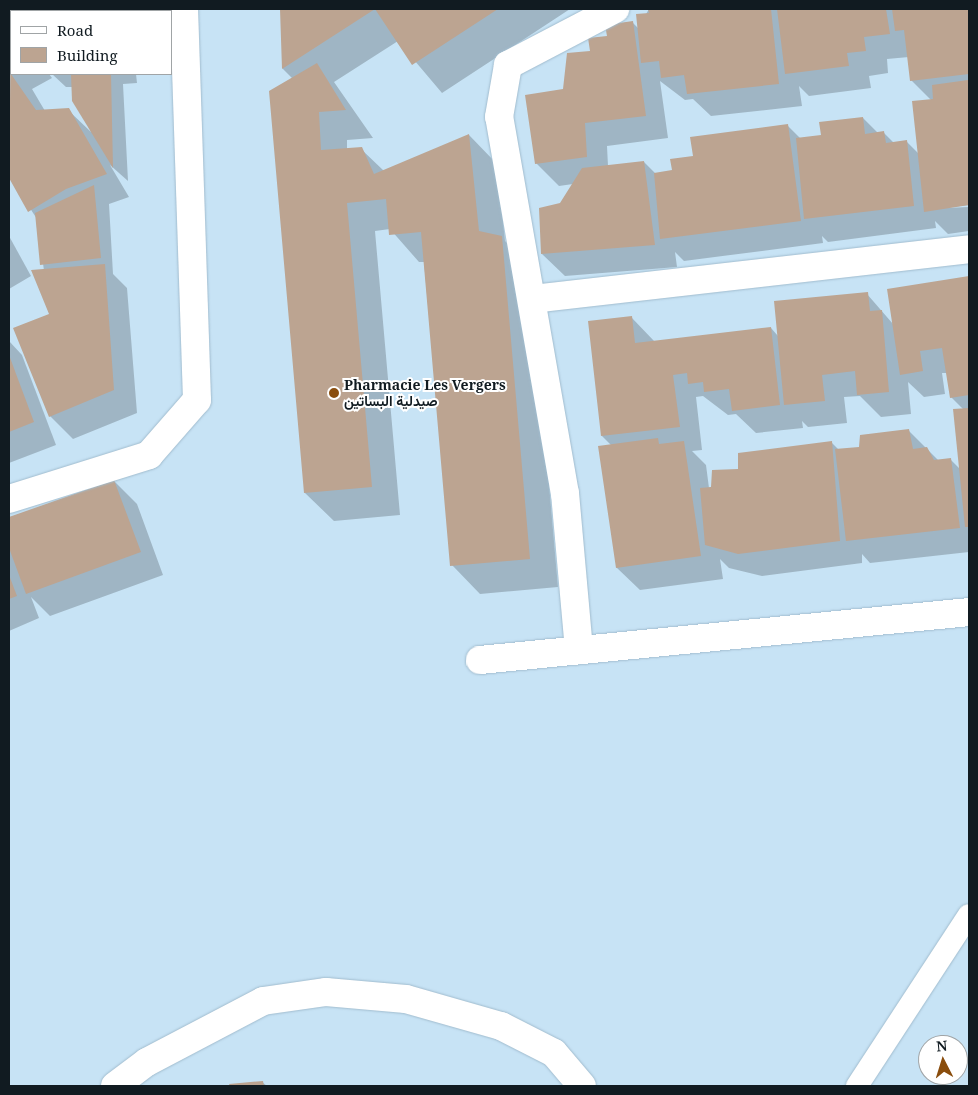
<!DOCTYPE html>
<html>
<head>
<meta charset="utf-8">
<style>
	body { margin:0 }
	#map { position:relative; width:978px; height:1095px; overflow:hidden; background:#c7e3f5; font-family:"Noto Serif",Vazirmatn,serif }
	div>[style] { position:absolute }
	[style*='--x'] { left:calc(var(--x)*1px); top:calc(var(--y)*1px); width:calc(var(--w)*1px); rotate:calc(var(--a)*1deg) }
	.shadow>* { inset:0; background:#0003; transform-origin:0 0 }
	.building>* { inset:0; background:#bca491; transform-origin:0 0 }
	.roads { filter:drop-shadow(0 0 1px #a1bcce) drop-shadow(0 0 1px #a1bcce) }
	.lane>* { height:22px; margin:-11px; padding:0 11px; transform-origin:11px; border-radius:11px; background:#fff }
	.street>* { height:28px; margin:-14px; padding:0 14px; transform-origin:14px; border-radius:14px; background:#fff }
	.dots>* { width:14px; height:14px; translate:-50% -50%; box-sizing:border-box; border:2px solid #fff; border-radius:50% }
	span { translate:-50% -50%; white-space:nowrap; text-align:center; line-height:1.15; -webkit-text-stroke:4px #fff; paint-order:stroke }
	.poi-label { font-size:14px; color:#111b21; font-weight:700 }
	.left { translate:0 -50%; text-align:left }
	.frame { position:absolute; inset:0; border:10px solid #111b21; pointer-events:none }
	.legend { position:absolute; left:10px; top:10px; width:162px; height:65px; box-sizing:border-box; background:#fff; border:1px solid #a0a4a6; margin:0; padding:6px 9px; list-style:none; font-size:15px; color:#111b21 }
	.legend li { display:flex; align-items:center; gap:10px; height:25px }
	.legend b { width:25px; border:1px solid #a0a4a6 }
	.north { position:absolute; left:918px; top:1035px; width:50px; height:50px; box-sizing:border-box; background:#fff; border:1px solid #a0a4a6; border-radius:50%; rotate:355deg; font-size:14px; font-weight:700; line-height:20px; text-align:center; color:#111b21 }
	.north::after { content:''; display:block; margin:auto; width:18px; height:22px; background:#8a4d0d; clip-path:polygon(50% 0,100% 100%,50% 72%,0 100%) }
</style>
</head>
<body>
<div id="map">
	<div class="shadow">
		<div style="left:16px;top:9px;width:114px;height:2px"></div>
		<div style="clip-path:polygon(282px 9px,570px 9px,442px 93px,398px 41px,334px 82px,373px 138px,347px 140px,347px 149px,361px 149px,384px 171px,469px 135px,497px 164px,505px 241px,530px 266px,558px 587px,480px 594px,452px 565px,424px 262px,419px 262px,390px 229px,375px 231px,400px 515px,334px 521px,305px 493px,293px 79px,283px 69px)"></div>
		<div style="clip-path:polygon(evenodd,649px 9px,969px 9px,969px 205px,944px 208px,969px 207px,969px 231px,948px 234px,935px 221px,936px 228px,828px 242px,822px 236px,823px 243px,684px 261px,675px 252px,677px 267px,565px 276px,542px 254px,560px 204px,573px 184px,559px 186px,536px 163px,564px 90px,592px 52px,632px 22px,638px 28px,649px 9px,909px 57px,911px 80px,931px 100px,919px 154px,907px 142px,894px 143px,884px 133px,878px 133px,863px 118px,823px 137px,801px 139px,788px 126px,673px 171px,656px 174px,644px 162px,608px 166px,607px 146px,668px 138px,660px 81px,685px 100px,693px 99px,711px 116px,802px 106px,799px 86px,809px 96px,871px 88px,869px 76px,888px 73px,887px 59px,909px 57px)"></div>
		<div style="clip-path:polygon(11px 26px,11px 74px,49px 74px,52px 78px,32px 89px,45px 111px,68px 110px,91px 132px,73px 87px,66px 87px,52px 74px,136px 74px,137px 83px,123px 84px,128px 181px,110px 165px,129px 197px,109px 204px,113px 274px,127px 288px,137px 413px,73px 439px,50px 416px,50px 315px,37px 219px,9px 176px)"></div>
		<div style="clip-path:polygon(9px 236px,31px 276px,9px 289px)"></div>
		<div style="clip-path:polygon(evenodd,969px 278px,969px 552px,870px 563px,862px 554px,862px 563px,762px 576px,729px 568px,720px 559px,723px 579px,640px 590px,617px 568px,612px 446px,602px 436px,632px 318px,655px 342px,771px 328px,778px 336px,867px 294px,893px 324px,888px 290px,969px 278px,942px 373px,948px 373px,951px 397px,964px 410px,961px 470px,950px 459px,939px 461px,908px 430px,860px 448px,839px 450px,831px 442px,739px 470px,709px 488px,706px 465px,692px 451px,702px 450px,696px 397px,703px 396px,728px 415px,736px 414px,756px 433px,803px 428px,802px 421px,808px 427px,847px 423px,844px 397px,860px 396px,881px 417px,911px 414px,908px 382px,924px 397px,945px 394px,942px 373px)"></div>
		<div style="clip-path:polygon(9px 341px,22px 355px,56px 445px,9px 463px)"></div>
		<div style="clip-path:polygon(114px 481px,137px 504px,163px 575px,50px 616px,31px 597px,39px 618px,9px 631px,9px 519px)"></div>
		<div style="clip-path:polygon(262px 1082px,267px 1086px,231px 1086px,231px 1085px)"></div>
	</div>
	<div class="building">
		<div style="left:15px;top:9px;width:96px;height:2px"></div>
		<div style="clip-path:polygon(280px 9px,498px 9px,412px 65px,375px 9px,282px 69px)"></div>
		<div style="clip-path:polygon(648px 9px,771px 9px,779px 84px,687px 94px,684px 75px,661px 78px,659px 61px,641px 63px,636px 14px,649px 13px)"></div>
		<div style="clip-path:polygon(777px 9px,886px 9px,890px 34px,864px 37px,866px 51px,847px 53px,849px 66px,785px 74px)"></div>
		<div style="clip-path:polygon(892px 9px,969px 9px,969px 74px,910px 81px,904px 30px,895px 31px)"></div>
		<div style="clip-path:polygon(633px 21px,646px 116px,585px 123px,587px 157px,535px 164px,525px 95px,563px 89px,567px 53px,590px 51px,588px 38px,607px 36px,605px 25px)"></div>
		<div style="clip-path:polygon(11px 25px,11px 74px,36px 110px,69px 108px,107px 174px,66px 189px,28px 212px,9px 178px)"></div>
		<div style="clip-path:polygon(317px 63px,346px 110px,319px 112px,321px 150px,362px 147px,374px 174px,469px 134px,479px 231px,502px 236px,530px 559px,450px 566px,421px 232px,389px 235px,386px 199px,347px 203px,372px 487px,304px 493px,269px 91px)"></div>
		<div style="clip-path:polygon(71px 74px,111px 74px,113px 168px,72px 101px)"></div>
		<div style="clip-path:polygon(968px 80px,969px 205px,924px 212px,912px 101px,933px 99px,932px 85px)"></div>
		<div style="clip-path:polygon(863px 117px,865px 134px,884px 131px,886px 143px,907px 140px,914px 206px,804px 219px,796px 138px,821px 135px,819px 122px)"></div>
		<div style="clip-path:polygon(788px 124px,801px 221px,660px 239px,654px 173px,672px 170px,670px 159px,693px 156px,690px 137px)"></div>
		<div style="clip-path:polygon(644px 161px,655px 245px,541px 254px,539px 208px,560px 203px,582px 168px)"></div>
		<div style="clip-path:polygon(94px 185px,101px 258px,40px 265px,35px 213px)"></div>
		<div style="clip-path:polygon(105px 264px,114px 390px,49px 417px,13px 328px,49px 314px,31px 270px)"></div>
		<div style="clip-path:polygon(969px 276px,969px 395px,950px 398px,942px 348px,920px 351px,923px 371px,900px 375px,887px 289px)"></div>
		<div style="clip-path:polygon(868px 292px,870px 311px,882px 310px,889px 392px,857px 395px,855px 371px,822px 375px,825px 401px,784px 405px,774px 301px)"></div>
		<div style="clip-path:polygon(632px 316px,635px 343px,771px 327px,780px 405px,732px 411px,729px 389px,704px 392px,703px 382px,688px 384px,687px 373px,673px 375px,680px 427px,601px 436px,588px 321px)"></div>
		<div style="clip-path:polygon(9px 355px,34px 422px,9px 432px)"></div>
		<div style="clip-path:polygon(969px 408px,969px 527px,965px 527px,953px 409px)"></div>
		<div style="clip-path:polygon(909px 429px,913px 449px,927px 447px,934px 460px,951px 458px,960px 528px,846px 541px,835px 449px,859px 447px,860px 435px)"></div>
		<div style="clip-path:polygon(658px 438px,659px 444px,684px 441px,701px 556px,616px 568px,598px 446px)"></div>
		<div style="clip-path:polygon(832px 441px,840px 541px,738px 554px,705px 545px,700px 488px,711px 487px,712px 470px,738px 469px,738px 453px)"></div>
		<div style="clip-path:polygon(114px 480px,141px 552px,26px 594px,9px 548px,9px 517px)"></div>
		<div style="clip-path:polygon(9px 575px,17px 596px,9px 599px)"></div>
		<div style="clip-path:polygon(263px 1081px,264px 1086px,230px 1086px,229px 1084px)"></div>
	</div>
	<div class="roads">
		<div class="lane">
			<div style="--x:857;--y:1086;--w:204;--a:-56.8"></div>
		</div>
		<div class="street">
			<div style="--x:532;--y:299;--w:440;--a:-6.5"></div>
			<div style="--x:9;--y:499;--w:147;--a:-17.4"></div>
			<div style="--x:149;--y:455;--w:73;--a:-48.9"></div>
			<div style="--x:197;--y:400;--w:391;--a:-91.9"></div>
			<div style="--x:579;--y:650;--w:157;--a:-95.1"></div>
			<div style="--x:565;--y:494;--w:383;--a:-99.9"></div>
			<div style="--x:499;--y:117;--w:53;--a:-80.2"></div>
			<div style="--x:508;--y:65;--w:121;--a:-27.6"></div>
			<div style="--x:480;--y:660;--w:491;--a:-5.6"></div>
			<div style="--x:115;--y:1086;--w:40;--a:-37"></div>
			<div style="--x:147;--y:1062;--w:131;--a:-27.7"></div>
			<div style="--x:263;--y:1001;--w:64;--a:-8.1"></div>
			<div style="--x:326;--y:992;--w:80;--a:5"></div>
			<div style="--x:406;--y:999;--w:99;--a:15.9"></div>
			<div style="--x:501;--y:1026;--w:59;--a:27"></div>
			<div style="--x:554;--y:1053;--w:43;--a:49.7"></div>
		</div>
	</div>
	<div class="dots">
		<div style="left:334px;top:393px;background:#8a4d0d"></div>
	</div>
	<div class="poi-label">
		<span class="left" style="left:344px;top:393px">Pharmacie Les Vergers<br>صيدلية البساتين</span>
	</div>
	<div class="frame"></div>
	<ul class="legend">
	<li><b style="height:6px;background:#fff"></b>Road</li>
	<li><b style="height:14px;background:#bca491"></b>Building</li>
	</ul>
	<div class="north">N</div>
</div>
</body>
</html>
